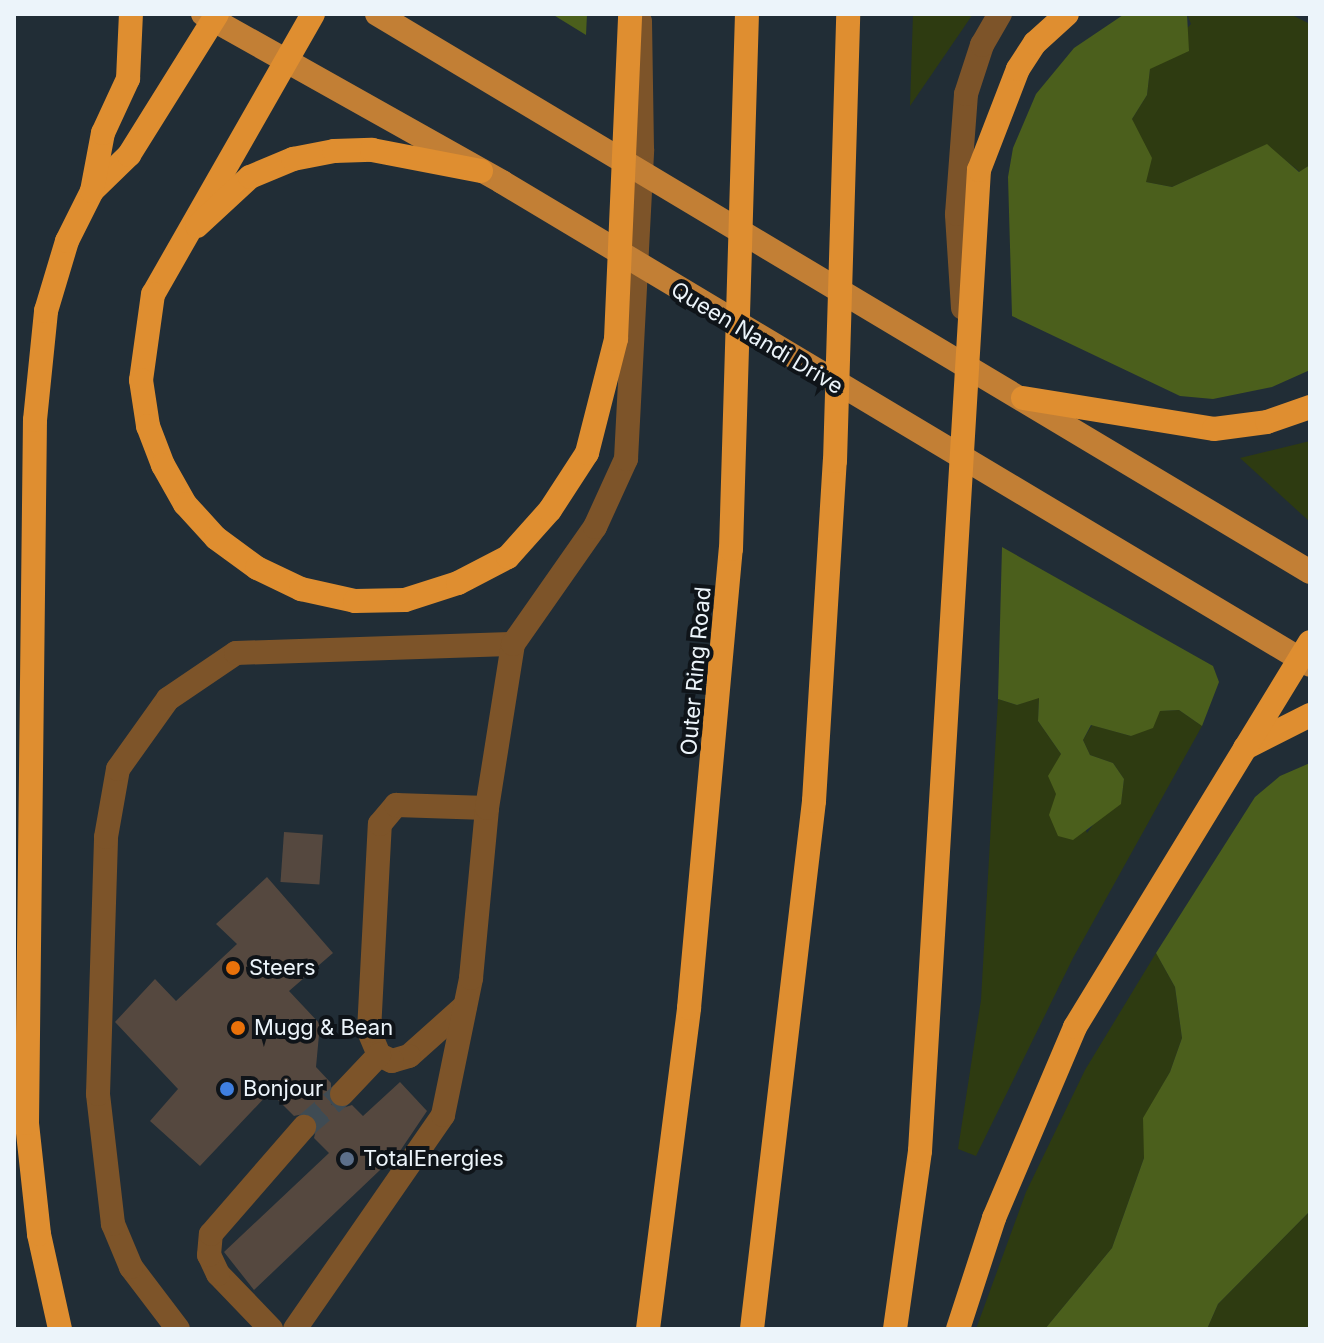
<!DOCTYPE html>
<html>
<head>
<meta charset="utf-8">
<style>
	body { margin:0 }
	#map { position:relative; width:1324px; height:1343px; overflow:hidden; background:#212d36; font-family:Inter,sans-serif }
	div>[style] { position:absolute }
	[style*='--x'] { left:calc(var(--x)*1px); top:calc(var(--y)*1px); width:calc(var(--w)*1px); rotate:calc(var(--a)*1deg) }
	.green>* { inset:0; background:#2e3b11 }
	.forest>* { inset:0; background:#4b5f1c }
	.building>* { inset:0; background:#55483f; transform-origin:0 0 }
	.minor-tunnel>* { height:24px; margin-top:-12px; transform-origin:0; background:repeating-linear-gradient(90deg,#3f4b53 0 24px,transparent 0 36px) }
	.minor>* { height:24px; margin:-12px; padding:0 12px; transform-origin:12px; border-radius:12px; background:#7d5429 }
	.major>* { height:24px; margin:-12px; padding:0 12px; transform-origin:12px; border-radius:12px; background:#c27f35 }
	.highway>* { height:24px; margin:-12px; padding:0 12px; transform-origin:12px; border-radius:12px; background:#df8e30 }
	.dots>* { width:22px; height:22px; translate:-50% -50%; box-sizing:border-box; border:4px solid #0f1419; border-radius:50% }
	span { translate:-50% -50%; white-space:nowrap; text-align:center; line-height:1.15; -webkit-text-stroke:8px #0f1419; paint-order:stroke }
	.street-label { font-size:22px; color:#ecf4fa }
	.poi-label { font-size:22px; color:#ecf4fa }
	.left { translate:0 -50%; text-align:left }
	.frame { position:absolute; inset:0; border:16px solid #ecf4fa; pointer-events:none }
</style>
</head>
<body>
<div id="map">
	<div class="green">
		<div style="clip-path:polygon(913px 14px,973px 14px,910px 106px)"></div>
		<div style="clip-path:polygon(1187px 14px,1290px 14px,1310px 24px,1310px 165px,1300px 172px,1266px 145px,1172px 187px,1146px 182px,1132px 119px,1147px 95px,1150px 68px,1191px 24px)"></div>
		<div style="clip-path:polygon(1310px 441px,1310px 522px,1240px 458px)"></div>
		<div style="clip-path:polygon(1039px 697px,1038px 721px,1061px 754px,1087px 833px,1101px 814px,1121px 803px,1124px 779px,1113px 763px,1090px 755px,1083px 740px,1092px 725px,1131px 736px,1160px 711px,1179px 710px,1202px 726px,1073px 958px,976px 1156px,958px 1149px,981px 1000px,998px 699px,1017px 705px)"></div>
		<div style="clip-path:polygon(1156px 953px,1175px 987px,1182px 1038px,1170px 1072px,1144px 1118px,1144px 1158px,1112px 1248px,1045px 1329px,976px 1329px,1026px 1192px,1085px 1070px)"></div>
		<div style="clip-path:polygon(1310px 1211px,1310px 1329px,1207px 1329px,1218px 1304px)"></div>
	</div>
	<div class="forest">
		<div style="clip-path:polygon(552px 14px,587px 14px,586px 35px,560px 19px)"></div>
		<div style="clip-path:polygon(1187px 14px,1189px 51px,1150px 69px,1147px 95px,1132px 119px,1152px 158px,1146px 182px,1172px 187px,1267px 144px,1299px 172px,1310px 165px,1310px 370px,1272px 387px,1213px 399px,1180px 396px,1012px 316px,1008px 177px,1013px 148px,1036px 94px,1074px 48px,1123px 15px)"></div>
		<div style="clip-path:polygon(1002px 547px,1213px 666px,1219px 682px,1202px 726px,1179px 710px,1160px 711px,1153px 728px,1131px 736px,1091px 725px,1083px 740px,1090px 755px,1113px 763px,1124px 779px,1121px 804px,1073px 840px,1058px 836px,1049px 815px,1056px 794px,1048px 776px,1061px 754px,1038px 721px,1039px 698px,1017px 705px,998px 699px)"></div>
		<div style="clip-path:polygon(1310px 763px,1310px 1211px,1218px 1304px,1207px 1329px,1045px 1329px,1112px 1248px,1144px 1158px,1143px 1118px,1170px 1072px,1182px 1038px,1175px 987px,1156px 953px,1255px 797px,1280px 776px)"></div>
	</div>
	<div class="building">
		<div style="left:284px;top:832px;width:39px;height:50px;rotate:4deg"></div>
		<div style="clip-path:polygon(267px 877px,333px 953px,289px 991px,320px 1024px,316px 1067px,331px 1083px,331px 1104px,339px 1109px,352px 1105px,363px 1116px,400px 1082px,427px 1111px,400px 1151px,254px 1290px,224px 1252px,329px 1153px,314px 1138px,318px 1121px,308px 1113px,294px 1116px,270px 1092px,200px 1166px,150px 1121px,178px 1089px,115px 1022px,155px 979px,176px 1001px,237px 944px,216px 924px)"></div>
	</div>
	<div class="minor-tunnel">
		<div style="--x:304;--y:1127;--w:50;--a:-41"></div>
	</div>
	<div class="minor">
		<div style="--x:963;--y:308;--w:94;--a:-93.7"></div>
		<div style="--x:957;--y:214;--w:120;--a:-85.7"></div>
		<div style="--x:966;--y:94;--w:52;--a:-71.9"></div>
		<div style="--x:982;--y:45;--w:36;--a:-60"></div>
		<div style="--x:465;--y:1006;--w:75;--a:138.2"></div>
		<div style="--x:409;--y:1056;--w:18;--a:164"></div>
		<div style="--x:392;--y:1061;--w:14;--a:-155"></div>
		<div style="--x:379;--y:1055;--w:26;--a:-113"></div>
		<div style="--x:369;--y:1031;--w:207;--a:-87"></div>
		<div style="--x:380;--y:824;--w:25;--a:-50"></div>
		<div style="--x:396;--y:805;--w:91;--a:1.9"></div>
		<div style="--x:342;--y:1094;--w:54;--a:-46.5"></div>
		<div style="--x:178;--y:1329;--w:78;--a:-127.2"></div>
		<div style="--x:131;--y:1267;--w:47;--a:-112.7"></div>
		<div style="--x:113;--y:1224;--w:131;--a:-96.6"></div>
		<div style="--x:98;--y:1094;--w:257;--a:-88.2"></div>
		<div style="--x:106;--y:837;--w:69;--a:-80"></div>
		<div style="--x:118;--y:769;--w:86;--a:-54.5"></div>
		<div style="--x:168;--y:699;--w:82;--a:-34.1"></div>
		<div style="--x:236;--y:653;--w:277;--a:-1.9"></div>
		<div style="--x:271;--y:1329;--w:76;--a:-133.9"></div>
		<div style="--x:218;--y:1274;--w:21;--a:-115"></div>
		<div style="--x:209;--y:1255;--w:21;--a:-85"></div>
		<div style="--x:211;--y:1234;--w:142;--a:-49"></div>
		<div style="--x:295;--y:1329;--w:260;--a:-55.3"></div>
		<div style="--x:443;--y:1115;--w:140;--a:-78.4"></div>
		<div style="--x:471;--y:978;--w:171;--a:-84.6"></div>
		<div style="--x:487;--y:808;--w:166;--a:-81"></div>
		<div style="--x:513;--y:644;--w:143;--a:-55"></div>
		<div style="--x:595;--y:527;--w:75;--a:-65.5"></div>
		<div style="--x:626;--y:459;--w:310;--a:-87"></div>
		<div style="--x:642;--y:149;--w:128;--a:-90.9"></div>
	</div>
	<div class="major">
		<div style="--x:203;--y:14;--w:343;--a:29.3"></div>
		<div style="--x:502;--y:182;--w:941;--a:30.87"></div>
		<div style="--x:377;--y:14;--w:1087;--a:30.88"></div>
	</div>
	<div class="highway">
		<div style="--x:313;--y:14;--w:322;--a:119.7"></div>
		<div style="--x:153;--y:294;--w:87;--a:97.9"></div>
		<div style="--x:141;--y:380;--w:47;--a:81.3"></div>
		<div style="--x:148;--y:426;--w:42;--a:69"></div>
		<div style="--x:163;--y:465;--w:45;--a:60.6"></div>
		<div style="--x:185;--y:504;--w:46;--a:47.6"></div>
		<div style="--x:216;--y:538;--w:51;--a:36.2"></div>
		<div style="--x:257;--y:568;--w:49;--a:25.5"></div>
		<div style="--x:301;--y:589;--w:55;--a:12.5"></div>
		<div style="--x:355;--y:601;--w:50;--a:-1.1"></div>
		<div style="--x:405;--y:600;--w:56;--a:-17.8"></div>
		<div style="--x:458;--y:583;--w:56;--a:-27.5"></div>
		<div style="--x:508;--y:557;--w:63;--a:-48.2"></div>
		<div style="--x:550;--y:510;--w:68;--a:-57"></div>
		<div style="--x:587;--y:453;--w:118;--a:-75.7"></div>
		<div style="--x:616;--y:339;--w:325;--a:-87.5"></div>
		<div style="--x:92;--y:191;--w:52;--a:-44.2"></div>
		<div style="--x:129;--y:155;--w:166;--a:-58"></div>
		<div style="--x:197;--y:226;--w:72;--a:-42.8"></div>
		<div style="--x:250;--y:177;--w:47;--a:-22.7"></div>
		<div style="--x:293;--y:159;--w:42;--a:-11"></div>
		<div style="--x:334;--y:151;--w:38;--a:-2"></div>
		<div style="--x:372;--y:150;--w:111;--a:10.9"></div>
		<div style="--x:1023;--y:398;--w:193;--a:9.2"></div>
		<div style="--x:1214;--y:429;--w:53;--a:-7.5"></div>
		<div style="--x:1267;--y:422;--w:46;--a:-19.2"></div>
		<div style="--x:1245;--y:748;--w:73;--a:-26.9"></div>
		<div style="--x:60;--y:1329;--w:97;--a:-102.5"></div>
		<div style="--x:39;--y:1234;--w:112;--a:-96.2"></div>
		<div style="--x:27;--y:1123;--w:703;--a:-89.35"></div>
		<div style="--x:35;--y:420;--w:110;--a:-84.2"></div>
		<div style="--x:46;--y:311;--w:73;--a:-73.3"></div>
		<div style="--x:67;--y:241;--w:56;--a:-63.4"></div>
		<div style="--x:92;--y:191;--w:59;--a:-79.3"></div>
		<div style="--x:103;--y:133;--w:60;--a:-65.2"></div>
		<div style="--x:128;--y:79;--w:65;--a:-87.4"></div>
		<div style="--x:648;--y:1329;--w:324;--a:-82.7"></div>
		<div style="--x:689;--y:1008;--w:461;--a:-84.8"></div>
		<div style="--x:731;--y:549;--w:535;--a:-88.29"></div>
		<div style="--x:752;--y:1329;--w:532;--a:-83.3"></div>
		<div style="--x:814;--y:801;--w:341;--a:-86.5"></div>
		<div style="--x:835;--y:461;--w:447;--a:-88.3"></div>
		<div style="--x:895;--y:1329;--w:180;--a:-82"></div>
		<div style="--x:920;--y:1151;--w:983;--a:-86.56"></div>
		<div style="--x:979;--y:170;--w:108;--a:-68.9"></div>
		<div style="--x:1018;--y:69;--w:31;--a:-57"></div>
		<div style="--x:1035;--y:43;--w:43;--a:-42.2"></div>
		<div style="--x:958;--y:1329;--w:117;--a:-72"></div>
		<div style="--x:994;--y:1218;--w:207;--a:-67"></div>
		<div style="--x:1075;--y:1027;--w:451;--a:-58.6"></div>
	</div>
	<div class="dots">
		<div style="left:233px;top:968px;background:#e8710a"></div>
		<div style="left:238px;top:1028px;background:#e8710a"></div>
		<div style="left:227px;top:1089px;background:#3f7fe0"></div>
		<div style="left:347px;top:1159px;background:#5c6f8a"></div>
	</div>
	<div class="street-label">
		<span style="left:757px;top:338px;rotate:31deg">Queen Nandi Drive</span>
		<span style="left:696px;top:671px;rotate:-85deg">Outer Ring Road</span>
	</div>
	<div class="poi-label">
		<span class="left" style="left:249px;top:968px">Steers</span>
		<span class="left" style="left:254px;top:1028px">Mugg &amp; Bean</span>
		<span class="left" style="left:243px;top:1089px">Bonjour</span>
		<span class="left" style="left:363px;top:1159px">TotalEnergies</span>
	</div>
	<div class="frame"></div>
</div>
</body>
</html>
